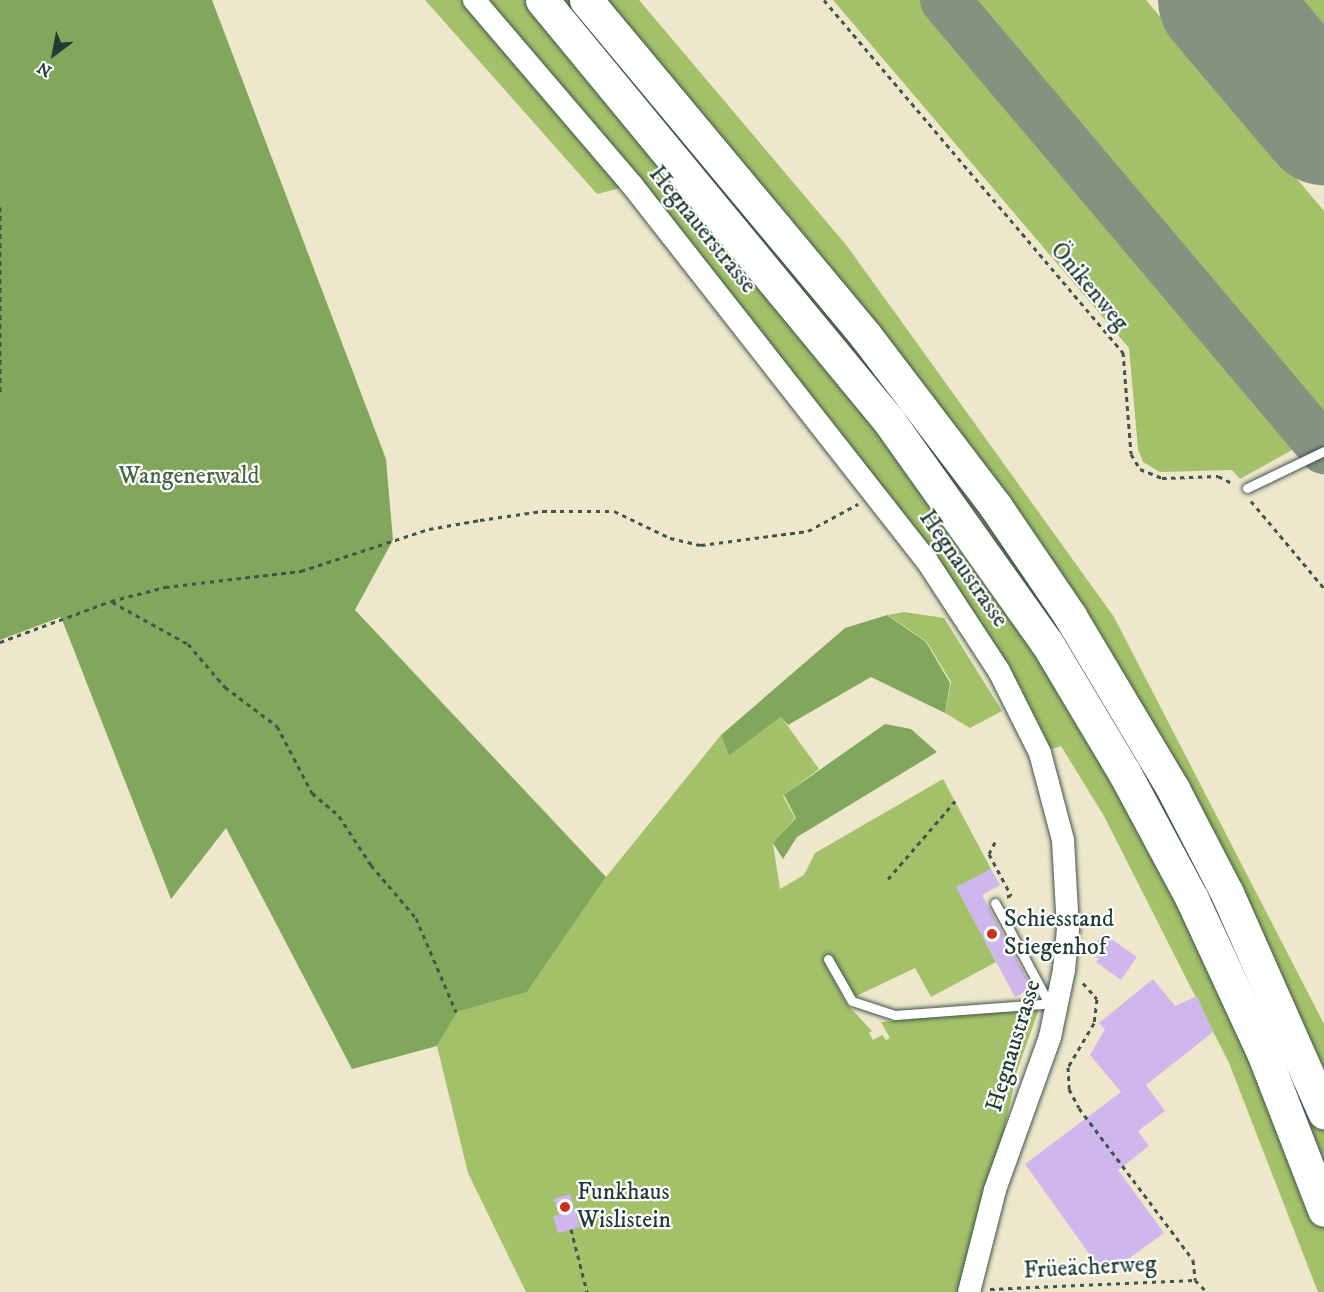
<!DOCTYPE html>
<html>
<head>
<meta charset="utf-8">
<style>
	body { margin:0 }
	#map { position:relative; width:1324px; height:1292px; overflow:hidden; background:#eee7cc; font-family:"IM FELL DW Pica",serif }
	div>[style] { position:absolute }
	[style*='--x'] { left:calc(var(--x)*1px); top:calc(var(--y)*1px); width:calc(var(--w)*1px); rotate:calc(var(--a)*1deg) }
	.green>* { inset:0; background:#a2c169 }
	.forest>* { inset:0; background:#81a75d }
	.taxiway>* { height:50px; margin:-25px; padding:0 25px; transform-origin:25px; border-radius:25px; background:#869280 }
	.runway>* { height:126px; margin:-63px; padding:0 63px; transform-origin:63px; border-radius:63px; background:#869280 }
	.building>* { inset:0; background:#cfb7ed }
	.path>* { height:3px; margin-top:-1.5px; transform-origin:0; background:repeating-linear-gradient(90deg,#3e564b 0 4.5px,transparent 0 9px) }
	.roads { filter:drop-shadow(0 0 2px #3e564b) drop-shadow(0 0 2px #3e564b) }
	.service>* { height:9px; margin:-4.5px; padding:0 4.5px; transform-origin:4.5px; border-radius:4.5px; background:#fff }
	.tertiary>* { height:22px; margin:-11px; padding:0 11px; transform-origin:11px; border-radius:11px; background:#fff }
	.motorway>* { height:33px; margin:-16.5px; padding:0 16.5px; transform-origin:16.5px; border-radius:16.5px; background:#fff }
	.dots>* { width:16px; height:16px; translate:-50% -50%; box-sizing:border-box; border:3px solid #fff; border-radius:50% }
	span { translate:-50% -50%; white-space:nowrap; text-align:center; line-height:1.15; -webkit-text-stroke:4.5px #fff; paint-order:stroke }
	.street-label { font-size:24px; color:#1f3d34 }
	.park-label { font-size:24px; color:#466544 }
	.poi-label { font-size:24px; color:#1f3d34 }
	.left { translate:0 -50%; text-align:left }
	.north { position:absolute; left:24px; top:24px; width:60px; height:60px; -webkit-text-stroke:4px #fff; paint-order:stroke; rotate:212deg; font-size:16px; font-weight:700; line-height:24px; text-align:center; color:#1f3d34 }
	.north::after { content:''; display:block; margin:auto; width:21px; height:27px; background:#1f3d34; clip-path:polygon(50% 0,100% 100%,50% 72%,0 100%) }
</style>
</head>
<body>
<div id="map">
	<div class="green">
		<div style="clip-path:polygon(425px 0,639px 0,847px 246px,1114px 617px,1324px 1024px,1324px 1292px,1318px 1292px,1229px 1063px,1104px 816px,1061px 746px,1040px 753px,999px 671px,632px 185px,597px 194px)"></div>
		<div style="clip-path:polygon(833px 0,925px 0,1303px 444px,1240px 479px,1232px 470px,1160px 472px,1143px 462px,1138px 449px,1129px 348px)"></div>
		<div style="clip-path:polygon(963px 0,1146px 0,1324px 211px,1324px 428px)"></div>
		<div style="clip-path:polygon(1291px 0,1324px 0,1324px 39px)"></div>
		<div style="clip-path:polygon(904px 612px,944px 618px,1002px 711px,970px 728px,945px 713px,951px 682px,927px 642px,888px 615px)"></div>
		<div style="clip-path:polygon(781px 717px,819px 769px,783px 796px,795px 818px,773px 844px,780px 889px,804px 875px,815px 853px,943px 779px,991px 869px,957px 888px,996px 962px,931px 997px,915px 968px,848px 1000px,824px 961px,846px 1003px,872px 1031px,869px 1033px,873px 1040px,882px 1035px,886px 1040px,890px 1038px,881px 1022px,1040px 1006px,1017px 1071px,969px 1292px,526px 1292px,468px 1173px,437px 1046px,456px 1012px,527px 992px,606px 877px,721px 735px,729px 756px)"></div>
	</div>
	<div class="forest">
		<div style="clip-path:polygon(0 0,212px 0,386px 459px,393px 540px,355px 610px,606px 877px,527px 992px,457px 1012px,437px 1046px,352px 1069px,226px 828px,171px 899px,61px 617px,0 640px)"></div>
		<div style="clip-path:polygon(887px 615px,926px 642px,950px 683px,945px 713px,871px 677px,788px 725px,781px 717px,729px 756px,721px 735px,845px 628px)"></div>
		<div style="clip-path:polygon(885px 724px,911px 729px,937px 752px,797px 837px,783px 859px,773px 843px,796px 818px,784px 795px)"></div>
	</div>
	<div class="taxiway">
		<div style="--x:945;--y:0;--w:588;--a:49.83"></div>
	</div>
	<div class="runway">
		<div style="--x:1221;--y:0;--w:160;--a:49.8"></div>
	</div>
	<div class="building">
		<div style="clip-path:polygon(991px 869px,1000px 885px,982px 895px,1032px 988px,1015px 997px,956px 887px)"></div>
		<div style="clip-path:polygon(1103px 933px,1137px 957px,1121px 980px,1096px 962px,1099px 959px,1090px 952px)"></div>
		<div style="clip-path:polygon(1153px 979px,1175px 1006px,1197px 996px,1213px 1032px,1146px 1085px,1165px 1111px,1138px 1131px,1149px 1146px,1118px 1170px,1164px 1233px,1105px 1276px,1025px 1164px,1121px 1092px,1090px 1055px,1105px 1029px,1099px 1023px)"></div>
		<div style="clip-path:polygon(570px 1194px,580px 1227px,558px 1233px,553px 1216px,559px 1215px,554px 1199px)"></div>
	</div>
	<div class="path">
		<div style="--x:824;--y:0;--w:462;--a:49.7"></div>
		<div style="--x:1123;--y:352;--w:102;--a:85.5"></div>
		<div style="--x:1131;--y:454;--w:17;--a:59"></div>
		<div style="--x:1140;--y:469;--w:24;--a:22"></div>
		<div style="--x:1162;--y:478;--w:56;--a:-2"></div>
		<div style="--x:1218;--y:476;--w:18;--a:27"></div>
		<div style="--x:0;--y:207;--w:188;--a:90"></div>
		<div style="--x:1251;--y:501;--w:114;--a:50"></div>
		<div style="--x:112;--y:602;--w:87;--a:28.9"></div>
		<div style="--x:188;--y:644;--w:57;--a:49.3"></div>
		<div style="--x:225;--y:687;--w:65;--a:36.9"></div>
		<div style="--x:277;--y:726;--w:76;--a:62.4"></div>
		<div style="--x:312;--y:793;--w:35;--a:40"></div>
		<div style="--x:339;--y:816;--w:59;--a:56.9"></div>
		<div style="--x:371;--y:865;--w:70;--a:49.7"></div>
		<div style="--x:416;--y:918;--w:102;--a:66.9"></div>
		<div style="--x:0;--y:642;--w:118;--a:-20.3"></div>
		<div style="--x:111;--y:601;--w:56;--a:-14.5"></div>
		<div style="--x:165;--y:587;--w:137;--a:-6.7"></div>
		<div style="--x:301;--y:571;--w:135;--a:-18.2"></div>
		<div style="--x:429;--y:529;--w:52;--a:-10"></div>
		<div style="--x:480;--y:520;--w:63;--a:-8.3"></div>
		<div style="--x:542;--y:511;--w:72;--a:0"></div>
		<div style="--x:614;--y:511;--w:62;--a:25.7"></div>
		<div style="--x:670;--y:538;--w:32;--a:13"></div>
		<div style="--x:701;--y:545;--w:108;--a:-7.5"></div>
		<div style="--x:808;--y:531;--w:57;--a:-28.4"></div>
		<div style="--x:995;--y:842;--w:13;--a:117"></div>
		<div style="--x:989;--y:854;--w:47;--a:61.8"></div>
		<div style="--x:1011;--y:895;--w:5;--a:158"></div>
		<div style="--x:888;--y:879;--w:103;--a:-49.3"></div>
		<div style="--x:1083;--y:983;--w:21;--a:49"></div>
		<div style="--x:1097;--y:999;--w:24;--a:97"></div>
		<div style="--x:1094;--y:1023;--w:51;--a:120.6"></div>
		<div style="--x:1068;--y:1067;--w:22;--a:87"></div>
		<div style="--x:1069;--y:1089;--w:21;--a:62"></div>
		<div style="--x:1079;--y:1108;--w:190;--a:53.1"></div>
		<div style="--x:1193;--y:1260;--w:20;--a:84"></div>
		<div style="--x:571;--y:1229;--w:65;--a:75.7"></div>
		<div style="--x:990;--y:1289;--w:205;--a:-2.5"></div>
		<div style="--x:1195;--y:1280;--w:17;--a:45"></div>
	</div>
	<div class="roads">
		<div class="service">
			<div style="--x:1247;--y:488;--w:85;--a:-25.7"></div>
			<div style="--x:995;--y:903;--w:112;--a:61.8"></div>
			<div style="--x:828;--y:959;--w:48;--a:60.3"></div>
			<div style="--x:852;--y:1001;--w:45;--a:18"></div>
			<div style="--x:895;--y:1015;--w:161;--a:-4.3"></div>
		</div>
		<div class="tertiary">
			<div style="--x:474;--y:0;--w:243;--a:49.5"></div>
			<div style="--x:632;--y:185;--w:478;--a:51.9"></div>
			<div style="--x:927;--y:561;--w:131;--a:56.8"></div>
			<div style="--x:999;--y:671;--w:92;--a:63.4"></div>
			<div style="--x:1040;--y:753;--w:90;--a:75.2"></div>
			<div style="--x:1063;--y:840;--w:89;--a:86.8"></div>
			<div style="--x:1068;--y:929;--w:41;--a:95.6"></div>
			<div style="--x:1064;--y:970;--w:68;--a:101.8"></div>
			<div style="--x:1050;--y:1037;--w:163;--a:109.8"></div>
			<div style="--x:995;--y:1190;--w:105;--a:104.3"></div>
		</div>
		<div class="motorway">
			<div style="--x:542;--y:0;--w:546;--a:50.5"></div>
			<div style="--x:889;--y:421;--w:272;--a:54.6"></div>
			<div style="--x:1047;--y:643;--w:150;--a:59.2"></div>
			<div style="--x:1124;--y:772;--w:144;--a:61.8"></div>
			<div style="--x:1192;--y:899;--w:172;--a:65.2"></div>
			<div style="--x:1264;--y:1055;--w:166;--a:68.8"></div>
			<div style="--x:586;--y:0;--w:436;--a:50.2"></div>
			<div style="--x:865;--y:335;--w:216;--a:52.7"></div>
			<div style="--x:996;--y:507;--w:132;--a:55.8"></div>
			<div style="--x:1070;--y:616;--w:201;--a:59.2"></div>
			<div style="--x:1173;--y:789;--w:117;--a:62.6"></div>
			<div style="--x:1227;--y:893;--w:240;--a:66.1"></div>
		</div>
	</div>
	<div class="dots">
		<div style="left:992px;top:934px;background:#c8321e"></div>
		<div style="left:565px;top:1207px;background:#c8321e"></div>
	</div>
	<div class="street-label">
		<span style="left:702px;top:230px;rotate:51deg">Hegnauerstrasse</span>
		<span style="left:1089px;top:287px;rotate:50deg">Önikenweg</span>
		<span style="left:963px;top:569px;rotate:55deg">Hegnaustrasse</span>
		<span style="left:1014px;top:1046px;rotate:-73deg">Hegnaustrasse</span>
		<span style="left:1090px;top:1268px;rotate:-3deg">Früeächerweg</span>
	</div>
	<div class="park-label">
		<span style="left:189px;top:477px">Wangenerwald</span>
	</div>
	<div class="poi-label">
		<span class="left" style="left:1004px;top:934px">Schiesstand<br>Stiegenhof</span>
		<span class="left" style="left:577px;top:1207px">Funkhaus<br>Wislistein</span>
	</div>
	<div class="north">N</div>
</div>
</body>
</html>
